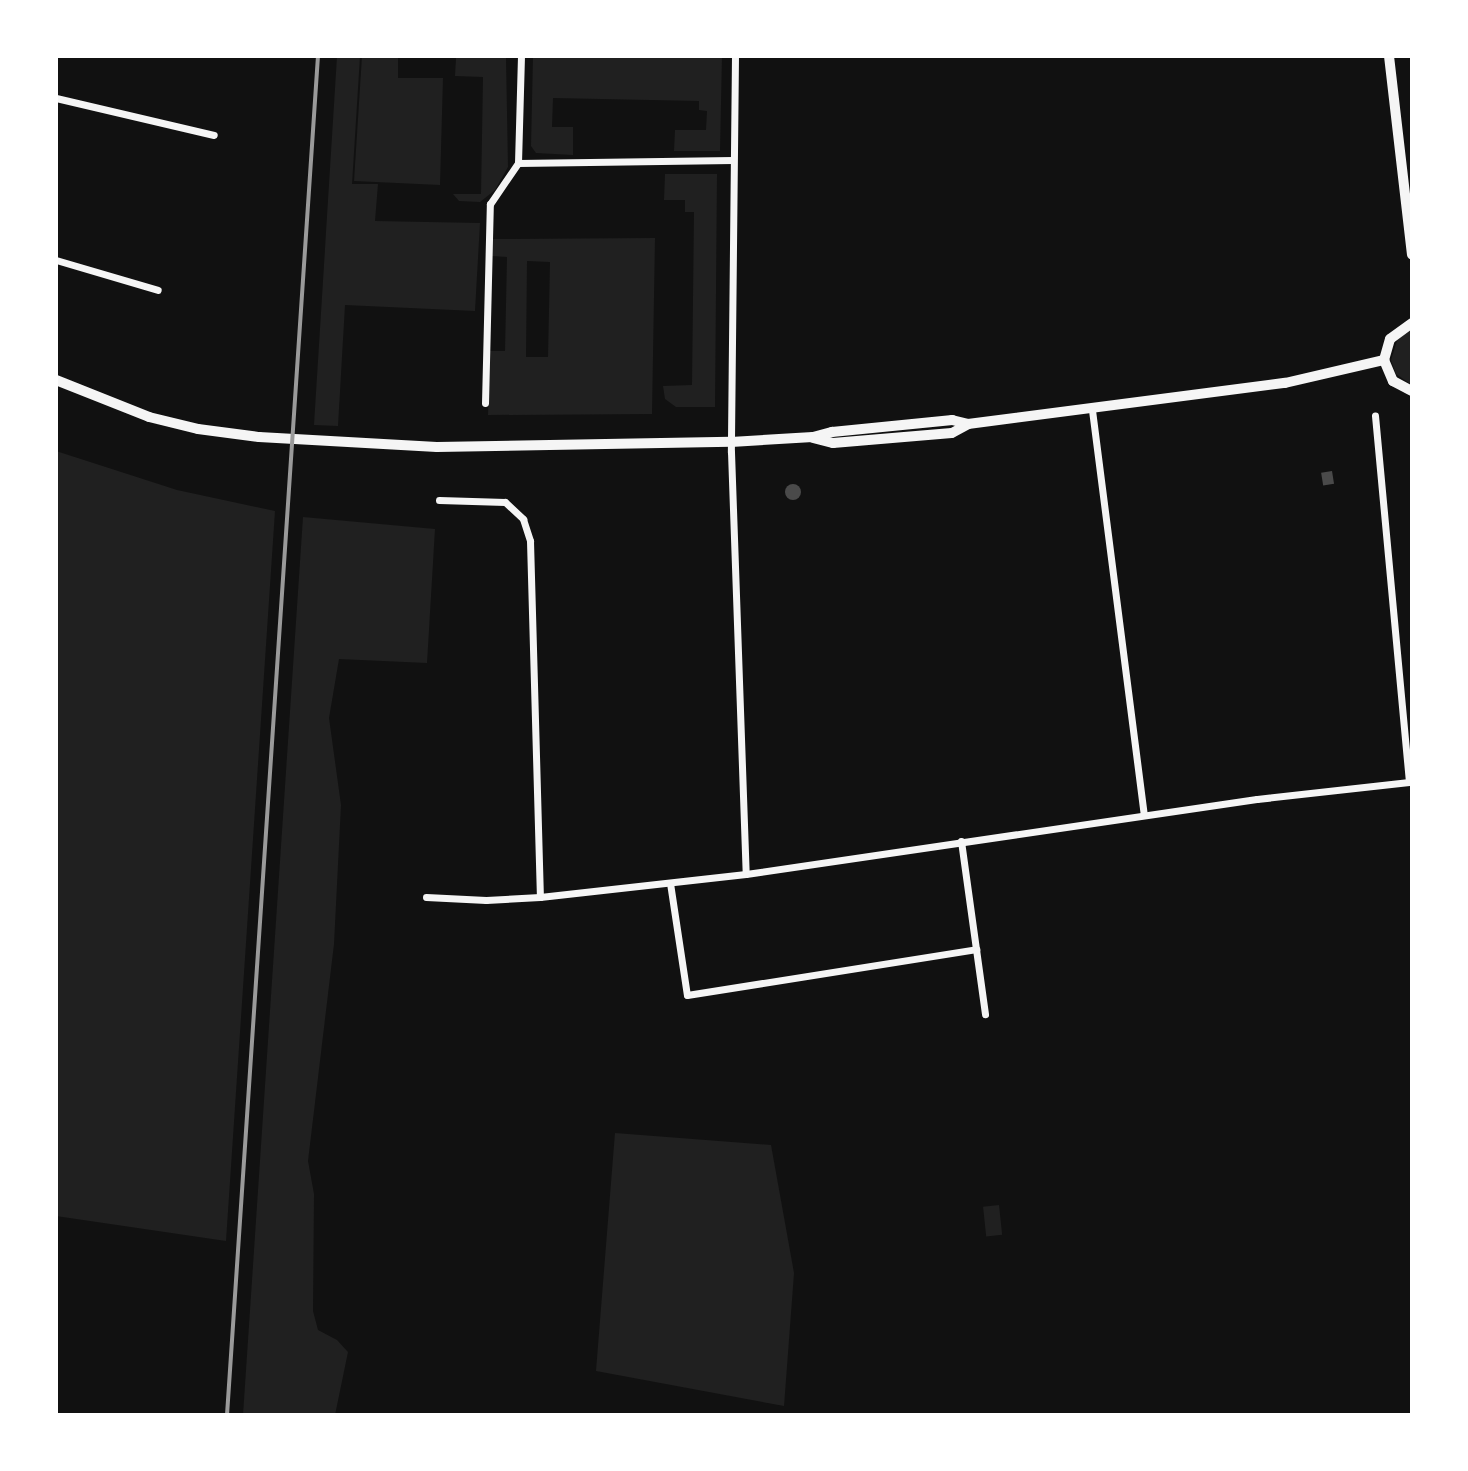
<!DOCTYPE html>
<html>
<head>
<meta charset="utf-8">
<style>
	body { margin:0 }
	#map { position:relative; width:1468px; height:1471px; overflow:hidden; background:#111; font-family:Cabin,sans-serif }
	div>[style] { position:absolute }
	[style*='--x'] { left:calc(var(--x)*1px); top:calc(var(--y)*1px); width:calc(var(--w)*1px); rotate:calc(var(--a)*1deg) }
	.green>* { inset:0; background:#202020; transform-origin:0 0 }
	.building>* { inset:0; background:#4a4a4a; transform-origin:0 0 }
	.round { border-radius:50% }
	.minor>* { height:7px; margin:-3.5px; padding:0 3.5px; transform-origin:3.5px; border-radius:3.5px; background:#f5f5f5 }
	.secondary>* { height:10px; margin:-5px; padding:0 5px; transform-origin:5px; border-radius:5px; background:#f5f5f5 }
	.rail>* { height:4px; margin:-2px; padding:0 2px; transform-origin:2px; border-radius:2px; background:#9a9a9a }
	span { translate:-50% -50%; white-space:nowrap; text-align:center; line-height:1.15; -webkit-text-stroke:8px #fff; paint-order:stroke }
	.frame { position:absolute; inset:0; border:58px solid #fff; pointer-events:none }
</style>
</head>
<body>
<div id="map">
	<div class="green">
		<div style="clip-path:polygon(337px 56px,360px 56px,352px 184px,378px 184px,375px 221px,480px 223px,475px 311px,345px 305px,338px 426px,314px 425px)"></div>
		<div style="clip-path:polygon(362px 56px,398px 56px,398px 78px,443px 78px,440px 185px,354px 181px)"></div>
		<div style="clip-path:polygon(533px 56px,722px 56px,720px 151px,674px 151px,675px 130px,706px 130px,707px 111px,699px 110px,699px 101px,553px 98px,552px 127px,573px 127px,573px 155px,536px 153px,531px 146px)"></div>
		<div style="clip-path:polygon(456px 58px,506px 58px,508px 167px,495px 190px,480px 202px,459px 201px,453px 194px,481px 194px,483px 77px,455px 76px)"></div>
		<div style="clip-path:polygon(665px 174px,717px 174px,715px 407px,676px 407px,665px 399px,663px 386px,692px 385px,694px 212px,685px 212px,685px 200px,664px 200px)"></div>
		<div style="clip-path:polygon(evenodd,655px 238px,652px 414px,488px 415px,490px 351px,505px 351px,507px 257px,492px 256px,492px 239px,655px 238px,527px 261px,550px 262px,548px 357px,526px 357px,527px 261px)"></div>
		<div style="clip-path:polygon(1412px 330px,1412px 385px,1396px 374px,1391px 360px,1398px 338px)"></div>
		<div style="clip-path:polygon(56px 451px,177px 490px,275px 511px,226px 1241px,56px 1216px)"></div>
		<div style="clip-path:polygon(303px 517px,435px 529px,427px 663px,339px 659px,329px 718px,341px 805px,334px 944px,308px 1161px,314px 1194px,313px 1311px,318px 1330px,337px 1340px,348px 1352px,335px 1415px,243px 1415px)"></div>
		<div style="clip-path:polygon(615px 1133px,771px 1145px,794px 1273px,784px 1406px,596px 1371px)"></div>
		<div style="left:999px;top:1205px;width:30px;height:16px;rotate:84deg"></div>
	</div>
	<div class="building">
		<div style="left:1332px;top:471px;width:13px;height:11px;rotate:81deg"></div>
		<div class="round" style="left:785px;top:484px;width:16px;height:16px"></div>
	</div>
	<div class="minor">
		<div style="--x:735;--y:56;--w:396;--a:90.6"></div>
		<div style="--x:731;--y:452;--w:422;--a:88"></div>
		<div style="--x:56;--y:98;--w:162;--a:13.2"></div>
		<div style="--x:518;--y:163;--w:215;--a:-0.8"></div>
		<div style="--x:518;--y:163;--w:107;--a:-88.4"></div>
		<div style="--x:56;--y:260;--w:106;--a:16.4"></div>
		<div style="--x:485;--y:403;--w:199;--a:-88.6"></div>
		<div style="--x:490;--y:204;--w:50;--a:-55.7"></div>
		<div style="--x:1092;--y:410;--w:408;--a:82.7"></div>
		<div style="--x:439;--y:500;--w:66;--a:1.7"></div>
		<div style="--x:505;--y:502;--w:25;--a:43"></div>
		<div style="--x:523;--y:519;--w:23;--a:72"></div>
		<div style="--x:530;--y:541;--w:356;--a:88.4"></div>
		<div style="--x:540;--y:897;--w:207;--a:-6.4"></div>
		<div style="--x:746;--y:874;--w:516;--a:-8.35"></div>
		<div style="--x:1257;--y:799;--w:153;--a:-6.4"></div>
		<div style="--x:1409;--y:782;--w:368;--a:-95.3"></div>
		<div style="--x:961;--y:841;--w:175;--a:82.1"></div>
		<div style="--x:670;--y:883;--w:113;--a:81.4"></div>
		<div style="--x:687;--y:995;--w:293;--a:-9"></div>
		<div style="--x:426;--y:897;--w:60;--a:2.9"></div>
		<div style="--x:486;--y:900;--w:54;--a:-3.2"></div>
	</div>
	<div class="secondary">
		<div style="--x:1389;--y:56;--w:200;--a:83.4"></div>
		<div style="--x:1412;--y:323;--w:27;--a:144"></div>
		<div style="--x:1390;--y:339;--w:22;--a:106"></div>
		<div style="--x:1384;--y:360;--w:23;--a:67"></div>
		<div style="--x:1393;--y:381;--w:21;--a:28"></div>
		<div style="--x:56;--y:380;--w:100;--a:21.7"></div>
		<div style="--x:149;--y:417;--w:50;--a:13.8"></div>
		<div style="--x:198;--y:429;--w:62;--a:7.5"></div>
		<div style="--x:259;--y:437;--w:178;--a:3.2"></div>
		<div style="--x:437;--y:447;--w:294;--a:-1"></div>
		<div style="--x:731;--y:442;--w:82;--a:-3.5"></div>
		<div style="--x:813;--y:437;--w:20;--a:-15"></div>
		<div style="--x:832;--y:432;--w:121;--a:-5.7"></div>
		<div style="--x:952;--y:420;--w:16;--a:14"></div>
		<div style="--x:968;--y:424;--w:320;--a:-7.4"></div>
		<div style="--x:1285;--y:383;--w:102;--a:-13.1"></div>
		<div style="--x:813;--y:438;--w:21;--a:14"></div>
		<div style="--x:833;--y:443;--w:119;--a:-4.8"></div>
		<div style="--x:952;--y:433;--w:18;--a:-29"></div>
	</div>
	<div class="rail">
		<div style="--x:227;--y:1415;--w:1362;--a:-86.17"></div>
	</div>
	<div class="frame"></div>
</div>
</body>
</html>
